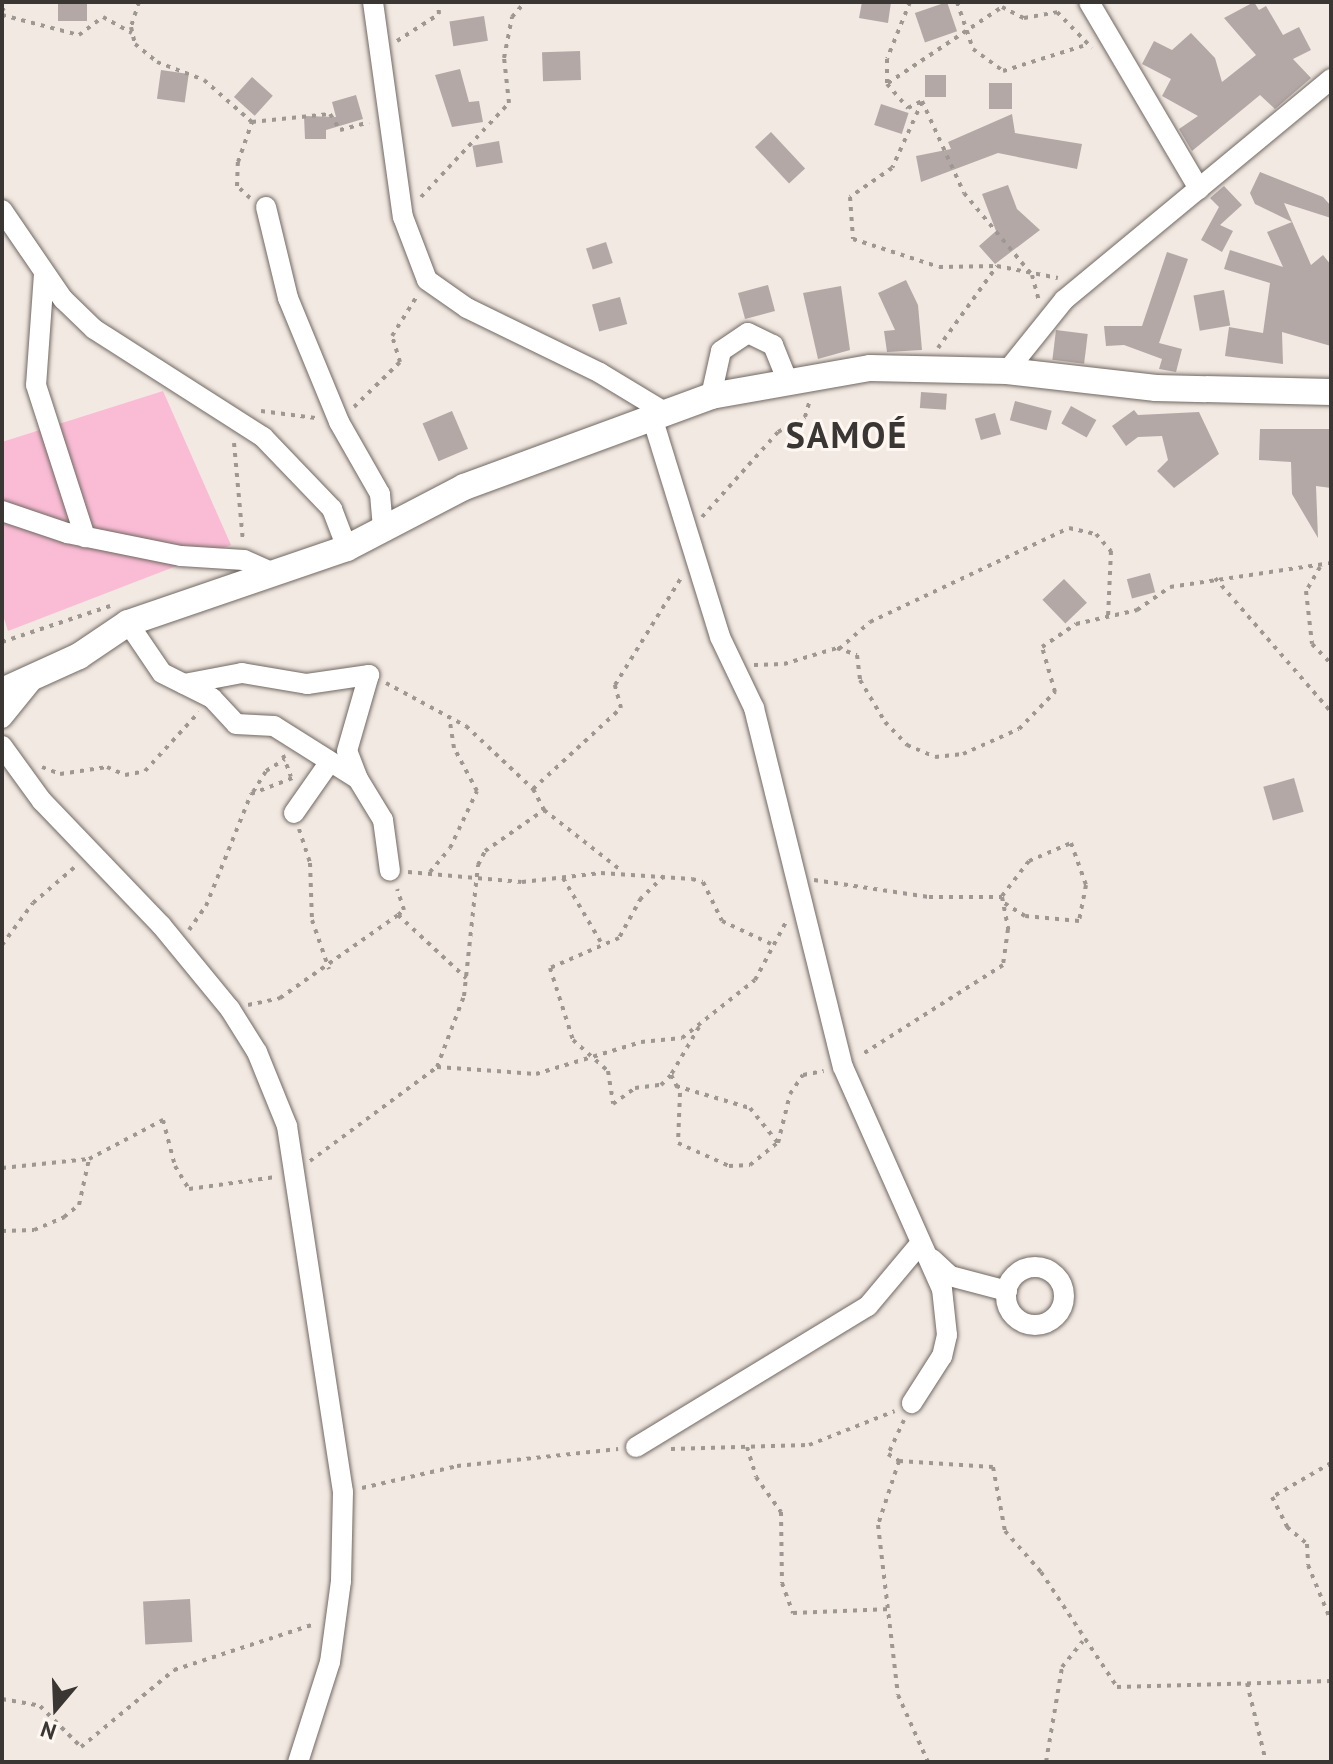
<!DOCTYPE html>
<html>
<head>
<meta charset="utf-8">
<style>
	body { margin:0 }
	#map { position:relative; width:1333px; height:1764px; overflow:hidden; background:#f2e9e2; font-family:"PT Sans",sans-serif }
	div>[style] { position:absolute }
	[style*='--x'] { left:calc(var(--x)*1px); top:calc(var(--y)*1px); width:calc(var(--w)*1px); rotate:calc(var(--a)*1deg) }
	.green>* { inset:0; background:#fabcd5 }
	.building>* { inset:0; background:#b3a8a6; transform-origin:0 0 }
	.path>* { height:4px; margin-top:-2px; transform-origin:0; background:repeating-linear-gradient(90deg,#9e9792 0 4px,transparent 0 10px) }
	.roads { filter:drop-shadow(0 0 2px #706862) drop-shadow(0 0 2px #706862) }
	.minor>* { height:20px; margin:-10px; padding:0 10px; transform-origin:10px; border-radius:10px; background:#fff }
	.minor>.ring { margin:-10px; padding:0; box-sizing:content-box; background:none; border:20px solid #fff; border-radius:50% }
	.major>* { height:26px; margin:-13px; padding:0 13px; transform-origin:13px; border-radius:13px; background:#fff }
	span { translate:-50% -50%; white-space:nowrap; text-align:center; line-height:1.15; -webkit-text-stroke:6px #fef7f1; paint-order:stroke }
	.district-label { font-size:36px; color:#3a3634; font-weight:700; letter-spacing:2px }
	.frame { position:absolute; inset:0; border:4px solid #3a3634; pointer-events:none }
	.north { position:absolute; left:16px; top:1668px; width:80px; height:80px; -webkit-text-stroke:6px #fef7f1; paint-order:stroke; rotate:199deg; font-size:22px; font-weight:700; line-height:32px; text-align:center; color:#3a3634 }
	.north::after { content:''; display:block; margin:auto; width:28px; height:36px; background:#3a3634; clip-path:polygon(50% 0,100% 100%,50% 72%,0 100%) }
</style>
</head>
<body>
<div id="map">
	<div class="green">
		<div style="clip-path:polygon(163px 391px,231px 545px,8px 631px,2px 612px,2px 442px)"></div>
	</div>
	<div class="building">
		<div style="left:58px;top:2px;width:29px;height:19px"></div>
		<div style="clip-path:polygon(862px 2px,891px 2px,888px 23px,859px 18px)"></div>
		<div style="left:947px;top:2px;width:31px;height:34px;rotate:71deg"></div>
		<div style="clip-path:polygon(1254px 2px,1259px 10px,1266px 6px,1283px 35px,1299px 27px,1311px 50px,1293px 59px,1311px 78px,1275px 109px,1260px 95px,1192px 151px,1179px 129px,1198px 116px,1162px 96px,1171px 79px,1142px 64px,1154px 41px,1172px 50px,1191px 33px,1215px 58px,1222px 82px,1256px 55px,1224px 18px)"></div>
		<div style="left:484px;top:16px;width:25px;height:35px;rotate:81deg"></div>
		<div style="left:580px;top:51px;width:29px;height:38px;rotate:88deg"></div>
		<div style="clip-path:polygon(460px 69px,469px 102px,479px 101px,483px 122px,452px 127px,435px 75px)"></div>
		<div style="left:161px;top:70px;width:28px;height:29px;rotate:8deg"></div>
		<div style="left:925px;top:75px;width:21px;height:22px"></div>
		<div style="left:252px;top:77px;width:28px;height:27px;rotate:42deg"></div>
		<div style="left:1012px;top:83px;width:26px;height:23px;rotate:90deg"></div>
		<div style="clip-path:polygon(356px 95px,363px 119px,326px 130px,326px 139px,305px 139px,304px 116px,336px 117px,332px 102px)"></div>
		<div style="left:881px;top:104px;width:29px;height:22px;rotate:18deg"></div>
		<div style="clip-path:polygon(1012px 114px,1015px 133px,1082px 144px,1077px 169px,998px 153px,921px 182px,916px 156px,951px 149px,948px 142px)"></div>
		<div style="left:771px;top:132px;width:50px;height:22px;rotate:47deg"></div>
		<div style="left:499px;top:141px;width:22px;height:27px;rotate:80deg"></div>
		<div style="clip-path:polygon(1260px 172px,1323px 197px,1331px 206px,1331px 218px,1284px 203px,1311px 265px,1323px 255px,1331px 265px,1331px 346px,1282px 332px,1283px 364px,1225px 356px,1229px 327px,1263px 333px,1270px 283px,1224px 269px,1230px 250px,1283px 267px,1267px 232px,1292px 222px,1255px 204px,1250px 193px)"></div>
		<div style="clip-path:polygon(1008px 185px,1017px 209px,1040px 230px,995px 264px,979px 246px,996px 231px,982px 194px)"></div>
		<div style="clip-path:polygon(1224px 186px,1242px 205px,1220px 225px,1233px 231px,1222px 252px,1201px 240px,1219px 207px,1210px 198px)"></div>
		<div style="left:606px;top:242px;width:22px;height:21px;rotate:72deg"></div>
		<div style="clip-path:polygon(1167px 252px,1188px 259px,1159px 343px,1182px 349px,1176px 372px,1159px 369px,1162px 359px,1124px 345px,1106px 346px,1104px 326px,1142px 326px)"></div>
		<div style="clip-path:polygon(906px 280px,918px 305px,922px 350px,887px 352px,884px 331px,895px 330px,878px 293px)"></div>
		<div style="left:768px;top:285px;width:27px;height:31px;rotate:75deg"></div>
		<div style="clip-path:polygon(841px 286px,850px 350px,818px 359px,803px 293px)"></div>
		<div style="left:1224px;top:290px;width:36px;height:31px;rotate:80deg"></div>
		<div style="left:620px;top:297px;width:28px;height:29px;rotate:75deg"></div>
		<div style="left:1056px;top:330px;width:32px;height:30px;rotate:7deg"></div>
		<div style="left:921px;top:392px;width:26px;height:16px;rotate:4deg"></div>
		<div style="left:1015px;top:401px;width:38px;height:20px;rotate:15deg"></div>
		<div style="left:1071px;top:406px;width:29px;height:20px;rotate:29deg"></div>
		<div style="clip-path:polygon(1134px 410px,1138px 415px,1199px 412px,1219px 454px,1174px 488px,1157px 471px,1168px 460px,1162px 436px,1138px 437px,1126px 446px,1112px 426px)"></div>
		<div style="left:452px;top:411px;width:41px;height:32px;rotate:67deg"></div>
		<div style="left:995px;top:413px;width:22px;height:21px;rotate:74deg"></div>
		<div style="clip-path:polygon(1260px 429px,1331px 429px,1331px 488px,1316px 486px,1318px 538px,1292px 494px,1291px 462px,1259px 460px)"></div>
		<div style="left:1150px;top:573px;width:20px;height:24px;rotate:75deg"></div>
		<div style="left:1064px;top:579px;width:33px;height:30px;rotate:46deg"></div>
		<div style="left:1294px;top:778px;width:35px;height:32px;rotate:74deg"></div>
		<div style="left:190px;top:1599px;width:43px;height:47px;rotate:87deg"></div>
	</div>
	<div class="path">
		<div style="--x:139;--y:2;--w:26;--a:108"></div>
		<div style="--x:131;--y:27;--w:17;--a:77"></div>
		<div style="--x:135;--y:44;--w:28;--a:39"></div>
		<div style="--x:157;--y:62;--w:50;--a:21"></div>
		<div style="--x:204;--y:80;--w:64;--a:41.2"></div>
		<div style="--x:252;--y:122;--w:78;--a:-5.9"></div>
		<div style="--x:330;--y:114;--w:19;--a:58"></div>
		<div style="--x:340;--y:130;--w:30;--a:-15"></div>
		<div style="--x:910;--y:2;--w:61;--a:112"></div>
		<div style="--x:887;--y:59;--w:25;--a:90"></div>
		<div style="--x:887;--y:84;--w:32;--a:49"></div>
		<div style="--x:908;--y:108;--w:16;--a:-27"></div>
		<div style="--x:922;--y:101;--w:101;--a:65.5"></div>
		<div style="--x:964;--y:193;--w:107;--a:50.3"></div>
		<div style="--x:1032;--y:275;--w:27;--a:75"></div>
		<div style="--x:957;--y:2;--w:50;--a:71.2"></div>
		<div style="--x:973;--y:49;--w:37;--a:36"></div>
		<div style="--x:1003;--y:71;--w:84;--a:-17.4"></div>
		<div style="--x:2;--y:11;--w:11;--a:-56"></div>
		<div style="--x:2;--y:15;--w:80;--a:14.6"></div>
		<div style="--x:79;--y:35;--w:30;--a:-37"></div>
		<div style="--x:103;--y:17;--w:33;--a:29"></div>
		<div style="--x:397;--y:41;--w:50;--a:-32.7"></div>
		<div style="--x:439;--y:14;--w:12;--a:-95"></div>
		<div style="--x:888;--y:83;--w:137;--a:-33.7"></div>
		<div style="--x:1002;--y:7;--w:25;--a:27"></div>
		<div style="--x:1024;--y:18;--w:34;--a:-10"></div>
		<div style="--x:1057;--y:12;--w:50;--a:45.8"></div>
		<div style="--x:922;--y:102;--w:72;--a:114.4"></div>
		<div style="--x:892;--y:168;--w:51;--a:145.4"></div>
		<div style="--x:850;--y:197;--w:42;--a:85.9"></div>
		<div style="--x:853;--y:239;--w:90;--a:18"></div>
		<div style="--x:939;--y:267;--w:58;--a:-1"></div>
		<div style="--x:421;--y:197;--w:129;--a:-46.9"></div>
		<div style="--x:509;--y:103;--w:45;--a:-96.3"></div>
		<div style="--x:504;--y:58;--w:42;--a:-79"></div>
		<div style="--x:512;--y:17;--w:20;--a:-49"></div>
		<div style="--x:250;--y:198;--w:18;--a:-137"></div>
		<div style="--x:237;--y:186;--w:24;--a:-88"></div>
		<div style="--x:238;--y:162;--w:42;--a:-70.7"></div>
		<div style="--x:938;--y:348;--w:101;--a:-54.3"></div>
		<div style="--x:997;--y:266;--w:62;--a:11.1"></div>
		<div style="--x:354;--y:407;--w:64;--a:-44.4"></div>
		<div style="--x:400;--y:362;--w:27;--a:-107"></div>
		<div style="--x:392;--y:336;--w:47;--a:-58"></div>
		<div style="--x:261;--y:411;--w:55;--a:7.3"></div>
		<div style="--x:234;--y:443;--w:99;--a:84.8"></div>
		<div style="--x:702;--y:517;--w:114;--a:-48.2"></div>
		<div style="--x:778;--y:432;--w:31;--a:-29"></div>
		<div style="--x:805;--y:417;--w:18;--a:-74"></div>
		<div style="--x:1320;--y:567;--w:28;--a:120"></div>
		<div style="--x:1306;--y:591;--w:53;--a:83.5"></div>
		<div style="--x:1312;--y:644;--w:28;--a:46"></div>
		<div style="--x:1215;--y:578;--w:177;--a:49.1"></div>
		<div style="--x:2;--y:642;--w:114;--a:-18.4"></div>
		<div style="--x:839;--y:649;--w:41;--a:-41.1"></div>
		<div style="--x:870;--y:622;--w:220;--a:-25.3"></div>
		<div style="--x:1069;--y:528;--w:28;--a:13"></div>
		<div style="--x:1096;--y:534;--w:23;--a:49"></div>
		<div style="--x:1111;--y:551;--w:65;--a:92.6"></div>
		<div style="--x:754;--y:665;--w:30;--a:-2"></div>
		<div style="--x:784;--y:664;--w:55;--a:-16.8"></div>
		<div style="--x:837;--y:648;--w:21;--a:19"></div>
		<div style="--x:857;--y:655;--w:25;--a:83"></div>
		<div style="--x:860;--y:680;--w:49;--a:59.2"></div>
		<div style="--x:885;--y:722;--w:32;--a:46"></div>
		<div style="--x:907;--y:745;--w:30;--a:23"></div>
		<div style="--x:935;--y:757;--w:28;--a:-6"></div>
		<div style="--x:963;--y:754;--w:61;--a:-24.1"></div>
		<div style="--x:1019;--y:729;--w:52;--a:-45.8"></div>
		<div style="--x:1055;--y:692;--w:47;--a:-106.1"></div>
		<div style="--x:1042;--y:647;--w:41;--a:-34.1"></div>
		<div style="--x:1076;--y:624;--w:63;--a:-12.9"></div>
		<div style="--x:1137;--y:610;--w:40;--a:-34.9"></div>
		<div style="--x:1170;--y:587;--w:163;--a:-8.5"></div>
		<div style="--x:386;--y:683;--w:91;--a:28.3"></div>
		<div style="--x:466;--y:726;--w:92;--a:43.2"></div>
		<div style="--x:533;--y:789;--w:24;--a:62"></div>
		<div style="--x:544;--y:810;--w:100;--a:38.1"></div>
		<div style="--x:283;--y:755;--w:23;--a:70"></div>
		<div style="--x:42;--y:767;--w:19;--a:21"></div>
		<div style="--x:60;--y:774;--w:48;--a:-8.5"></div>
		<div style="--x:107;--y:767;--w:20;--a:24"></div>
		<div style="--x:125;--y:775;--w:20;--a:-11"></div>
		<div style="--x:145;--y:771;--w:80;--a:-47.5"></div>
		<div style="--x:533;--y:789;--w:120;--a:-42.6"></div>
		<div style="--x:621;--y:708;--w:24;--a:-105"></div>
		<div style="--x:615;--y:685;--w:126;--a:-58.3"></div>
		<div style="--x:253;--y:792;--w:25;--a:-58"></div>
		<div style="--x:266;--y:771;--w:22;--a:-32"></div>
		<div style="--x:299;--y:829;--w:36;--a:72"></div>
		<div style="--x:310;--y:863;--w:57;--a:88"></div>
		<div style="--x:312;--y:920;--w:52;--a:70.9"></div>
		<div style="--x:408;--y:872;--w:114;--a:5"></div>
		<div style="--x:522;--y:882;--w:80;--a:-6.5"></div>
		<div style="--x:601;--y:873;--w:91;--a:3.8"></div>
		<div style="--x:692;--y:879;--w:11;--a:15"></div>
		<div style="--x:703;--y:882;--w:43;--a:64"></div>
		<div style="--x:722;--y:921;--w:54;--a:25.1"></div>
		<div style="--x:430;--y:872;--w:31;--a:-50"></div>
		<div style="--x:450;--y:848;--w:63;--a:-64.7"></div>
		<div style="--x:477;--y:791;--w:49;--a:-118.1"></div>
		<div style="--x:454;--y:748;--w:32;--a:-99"></div>
		<div style="--x:664;--y:876;--w:32;--a:136"></div>
		<div style="--x:641;--y:898;--w:46;--a:118.8"></div>
		<div style="--x:619;--y:938;--w:75;--a:156.5"></div>
		<div style="--x:550;--y:968;--w:76;--a:72.3"></div>
		<div style="--x:573;--y:1040;--w:47;--a:41.5"></div>
		<div style="--x:608;--y:1071;--w:33;--a:81"></div>
		<div style="--x:613;--y:1104;--w:27;--a:-36"></div>
		<div style="--x:635;--y:1088;--w:26;--a:-7"></div>
		<div style="--x:661;--y:1085;--w:14;--a:-45"></div>
		<div style="--x:563;--y:878;--w:79;--a:59.5"></div>
		<div style="--x:814;--y:880;--w:116;--a:8.4"></div>
		<div style="--x:929;--y:897;--w:73;--a:0"></div>
		<div style="--x:1002;--y:897;--w:33;--a:79"></div>
		<div style="--x:1008;--y:929;--w:36;--a:98"></div>
		<div style="--x:1003;--y:965;--w:168;--a:147.6"></div>
		<div style="--x:1002;--y:896;--w:44;--a:-52.4"></div>
		<div style="--x:1029;--y:861;--w:46;--a:-23.2"></div>
		<div style="--x:1071;--y:843;--w:45;--a:70.3"></div>
		<div style="--x:1086;--y:885;--w:37;--a:101"></div>
		<div style="--x:1079;--y:921;--w:54;--a:-174.7"></div>
		<div style="--x:1025;--y:916;--w:26;--a:-148"></div>
		<div style="--x:398;--y:915;--w:93;--a:42.8"></div>
		<div style="--x:189;--y:930;--w:29;--a:-55"></div>
		<div style="--x:206;--y:906;--w:121;--a:-68.1"></div>
		<div style="--x:251;--y:794;--w:47;--a:-21.1"></div>
		<div style="--x:2;--y:945;--w:52;--a:-53.6"></div>
		<div style="--x:33;--y:903;--w:57;--a:-40.7"></div>
		<div style="--x:248;--y:1005;--w:33;--a:-12"></div>
		<div style="--x:280;--y:998;--w:144;--a:-35.1"></div>
		<div style="--x:398;--y:915;--w:8;--a:-40"></div>
		<div style="--x:404;--y:910;--w:22;--a:-108"></div>
		<div style="--x:699;--y:1027;--w:56;--a:120.3"></div>
		<div style="--x:671;--y:1075;--w:20;--a:63"></div>
		<div style="--x:680;--y:1093;--w:50;--a:92.3"></div>
		<div style="--x:678;--y:1143;--w:56;--a:24.3"></div>
		<div style="--x:729;--y:1166;--w:21;--a:-3"></div>
		<div style="--x:750;--y:1165;--w:35;--a:-39"></div>
		<div style="--x:437;--y:1067;--w:76;--a:-69.2"></div>
		<div style="--x:464;--y:996;--w:132;--a:-83.9"></div>
		<div style="--x:478;--y:865;--w:16;--a:-63"></div>
		<div style="--x:485;--y:851;--w:72;--a:-34.8"></div>
		<div style="--x:676;--y:1086;--w:77;--a:16.6"></div>
		<div style="--x:750;--y:1108;--w:45;--a:51.3"></div>
		<div style="--x:778;--y:1143;--w:50;--a:-76.2"></div>
		<div style="--x:790;--y:1094;--w:23;--a:-56"></div>
		<div style="--x:803;--y:1075;--w:21;--a:-11"></div>
		<div style="--x:310;--y:1161;--w:158;--a:-36.5"></div>
		<div style="--x:437;--y:1067;--w:99;--a:4"></div>
		<div style="--x:536;--y:1074;--w:110;--a:-16.9"></div>
		<div style="--x:641;--y:1042;--w:41;--a:-5.6"></div>
		<div style="--x:682;--y:1038;--w:93;--a:-38.5"></div>
		<div style="--x:755;--y:980;--w:66;--a:-61.9"></div>
		<div style="--x:2;--y:1168;--w:87;--a:-5.9"></div>
		<div style="--x:2;--y:1231;--w:32;--a:-2"></div>
		<div style="--x:34;--y:1230;--w:33;--a:-23"></div>
		<div style="--x:64;--y:1217;--w:19;--a:-39"></div>
		<div style="--x:79;--y:1205;--w:47;--a:-77.7"></div>
		<div style="--x:89;--y:1159;--w:84;--a:-27.8"></div>
		<div style="--x:163;--y:1120;--w:48;--a:75.4"></div>
		<div style="--x:175;--y:1166;--w:27;--a:59"></div>
		<div style="--x:189;--y:1189;--w:87;--a:-7.9"></div>
		<div style="--x:904;--y:1420;--w:38;--a:115"></div>
		<div style="--x:888;--y:1454;--w:13;--a:32"></div>
		<div style="--x:899;--y:1461;--w:94;--a:3.7"></div>
		<div style="--x:993;--y:1467;--w:65;--a:79.4"></div>
		<div style="--x:1005;--y:1531;--w:55;--a:48.7"></div>
		<div style="--x:1041;--y:1572;--w:138;--a:56.5"></div>
		<div style="--x:1117;--y:1687;--w:214;--a:-1.6"></div>
		<div style="--x:747;--y:1447;--w:31;--a:73"></div>
		<div style="--x:756;--y:1477;--w:43;--a:54.5"></div>
		<div style="--x:781;--y:1512;--w:71;--a:89.2"></div>
		<div style="--x:782;--y:1583;--w:32;--a:70"></div>
		<div style="--x:793;--y:1613;--w:98;--a:-2.3"></div>
		<div style="--x:671;--y:1449;--w:138;--a:-1.7"></div>
		<div style="--x:809;--y:1445;--w:92;--a:-21.6"></div>
		<div style="--x:899;--y:1461;--w:67;--a:108.2"></div>
		<div style="--x:878;--y:1525;--w:171;--a:83.3"></div>
		<div style="--x:898;--y:1695;--w:73;--a:65.9"></div>
		<div style="--x:1331;--y:1463;--w:68;--a:150"></div>
		<div style="--x:1272;--y:1497;--w:34;--a:63"></div>
		<div style="--x:1287;--y:1527;--w:26;--a:40"></div>
		<div style="--x:1307;--y:1544;--w:21;--a:87"></div>
		<div style="--x:1308;--y:1565;--w:61;--a:67.7"></div>
		<div style="--x:362;--y:1488;--w:98;--a:-13"></div>
		<div style="--x:457;--y:1466;--w:162;--a:-6"></div>
		<div style="--x:1247;--y:1683;--w:81;--a:76.5"></div>
		<div style="--x:2;--y:1699;--w:39;--a:10"></div>
		<div style="--x:40;--y:1706;--w:58;--a:45"></div>
		<div style="--x:81;--y:1747;--w:121;--a:-39.6"></div>
		<div style="--x:174;--y:1670;--w:148;--a:-18.1"></div>
		<div style="--x:1046;--y:1762;--w:96;--a:-80.4"></div>
		<div style="--x:1062;--y:1667;--w:33;--a:-51"></div>
	</div>
	<div class="roads">
		<div class="minor">
			<div style="--x:373;--y:2;--w:217;--a:82.1"></div>
			<div style="--x:403;--y:217;--w:67;--a:69.1"></div>
			<div style="--x:427;--y:280;--w:49;--a:35"></div>
			<div style="--x:467;--y:308;--w:148;--a:26"></div>
			<div style="--x:600;--y:373;--w:74;--a:31.1"></div>
			<div style="--x:1089;--y:2;--w:217;--a:59.5"></div>
			<div style="--x:266;--y:207;--w:94;--a:76.4"></div>
			<div style="--x:288;--y:298;--w:134;--a:67.6"></div>
			<div style="--x:339;--y:422;--w:83;--a:60.3"></div>
			<div style="--x:380;--y:494;--w:33;--a:85"></div>
			<div style="--x:2;--y:210;--w:108;--a:55.6"></div>
			<div style="--x:63;--y:299;--w:43;--a:44.1"></div>
			<div style="--x:94;--y:329;--w:201;--a:32.6"></div>
			<div style="--x:263;--y:437;--w:100;--a:46.2"></div>
			<div style="--x:332;--y:509;--w:42;--a:69"></div>
			<div style="--x:44;--y:274;--w:111;--a:94.1"></div>
			<div style="--x:36;--y:385;--w:160;--a:72.1"></div>
			<div style="--x:1007;--y:371;--w:91;--a:-51.2"></div>
			<div style="--x:1064;--y:300;--w:347;--a:-39.6"></div>
			<div style="--x:711;--y:396;--w:46;--a:-77.5"></div>
			<div style="--x:721;--y:351;--w:32;--a:-34"></div>
			<div style="--x:748;--y:333;--w:28;--a:26"></div>
			<div style="--x:773;--y:345;--w:37;--a:68"></div>
			<div style="--x:652;--y:417;--w:230;--a:72.8"></div>
			<div style="--x:720;--y:637;--w:79;--a:64.4"></div>
			<div style="--x:754;--y:708;--w:370;--a:76.1"></div>
			<div style="--x:843;--y:1067;--w:243;--a:66"></div>
			<div style="--x:942;--y:1289;--w:46;--a:83.8"></div>
			<div style="--x:947;--y:1335;--w:22;--a:103"></div>
			<div style="--x:942;--y:1356;--w:56;--a:122.6"></div>
			<div style="--x:2;--y:511;--w:69;--a:18.7"></div>
			<div style="--x:67;--y:533;--w:116;--a:11.4"></div>
			<div style="--x:181;--y:556;--w:63;--a:3.6"></div>
			<div style="--x:244;--y:560;--w:27;--a:24"></div>
			<div style="--x:128;--y:623;--w:60;--a:55.8"></div>
			<div style="--x:162;--y:673;--w:56;--a:26.6"></div>
			<div style="--x:212;--y:698;--w:35;--a:47"></div>
			<div style="--x:236;--y:724;--w:38;--a:3"></div>
			<div style="--x:274;--y:726;--w:99;--a:32.2"></div>
			<div style="--x:358;--y:779;--w:48;--a:58.6"></div>
			<div style="--x:383;--y:820;--w:51;--a:82.2"></div>
			<div style="--x:184;--y:684;--w:59;--a:-10.7"></div>
			<div style="--x:242;--y:673;--w:66;--a:9.6"></div>
			<div style="--x:307;--y:684;--w:63;--a:-8.3"></div>
			<div style="--x:2;--y:718;--w:48;--a:-51"></div>
			<div style="--x:2;--y:746;--w:68;--a:54"></div>
			<div style="--x:42;--y:801;--w:172;--a:46.2"></div>
			<div style="--x:161;--y:925;--w:109;--a:50.6"></div>
			<div style="--x:230;--y:1009;--w:51;--a:57.9"></div>
			<div style="--x:257;--y:1052;--w:80;--a:67.9"></div>
			<div style="--x:287;--y:1126;--w:370;--a:81.3"></div>
			<div style="--x:343;--y:1492;--w:89;--a:91.3"></div>
			<div style="--x:341;--y:1581;--w:82;--a:97.7"></div>
			<div style="--x:330;--y:1662;--w:105;--a:107.7"></div>
			<div style="--x:358;--y:779;--w:30;--a:-111"></div>
			<div style="--x:347;--y:751;--w:79;--a:-73.9"></div>
			<div style="--x:294;--y:813;--w:61;--a:-55"></div>
			<div style="--x:932;--y:1259;--w:25;--a:43"></div>
			<div style="--x:950;--y:1276;--w:59;--a:14.7"></div>
			<div class="ring" style="left:1006px;top:1267px;width:38px;height:38px"></div>
			<div style="--x:636;--y:1447;--w:271;--a:-31.3"></div>
			<div style="--x:868;--y:1306;--w:81;--a:-50"></div>
		</div>
		<div class="major">
			<div style="--x:2;--y:691;--w:85;--a:-24.4"></div>
			<div style="--x:79;--y:656;--w:59;--a:-34"></div>
			<div style="--x:128;--y:623;--w:231;--a:-18.9"></div>
			<div style="--x:347;--y:548;--w:132;--a:-27.5"></div>
			<div style="--x:464;--y:487;--w:263;--a:-20.2"></div>
			<div style="--x:711;--y:396;--w:161;--a:-10"></div>
			<div style="--x:870;--y:368;--w:137;--a:1.3"></div>
			<div style="--x:1007;--y:371;--w:150;--a:6.5"></div>
			<div style="--x:1156;--y:388;--w:175;--a:1.3"></div>
		</div>
	</div>
	<div class="district-label">
		<span style="left:847px;top:435px">SAMOÉ</span>
	</div>
	<div class="frame"></div>
	<div class="north">N</div>
</div>
</body>
</html>
